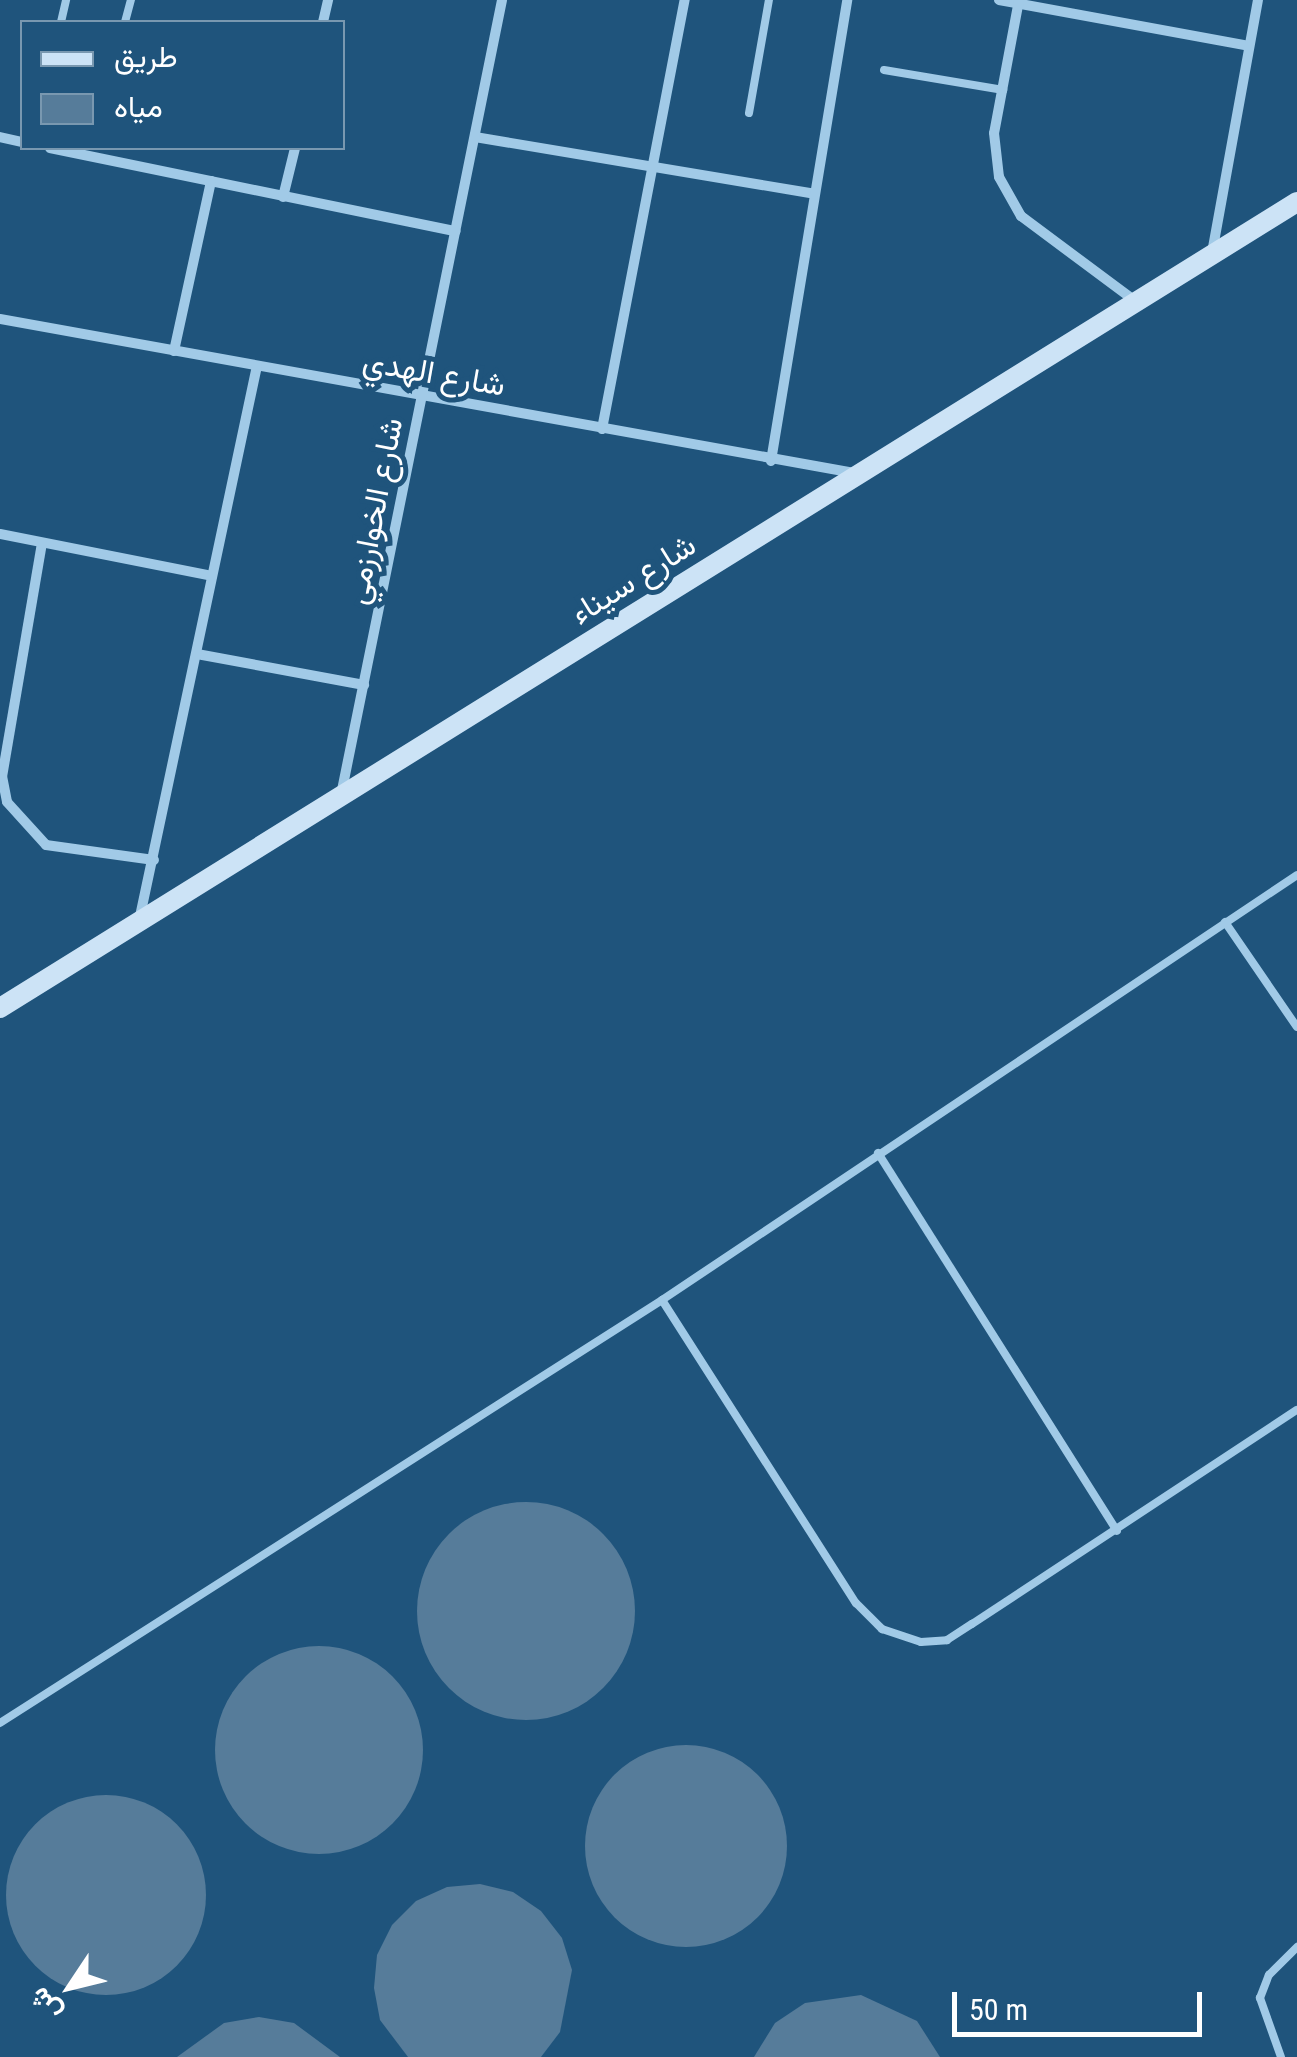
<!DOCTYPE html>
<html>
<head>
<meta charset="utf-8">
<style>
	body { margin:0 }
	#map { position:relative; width:1297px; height:2057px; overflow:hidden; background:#1f547c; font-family:"Roboto Condensed",Vazirmatn,sans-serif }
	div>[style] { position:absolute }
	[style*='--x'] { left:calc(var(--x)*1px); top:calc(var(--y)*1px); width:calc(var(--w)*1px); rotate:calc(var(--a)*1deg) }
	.water>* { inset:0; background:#567c9a }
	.round { border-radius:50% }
	.lane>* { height:8px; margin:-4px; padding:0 4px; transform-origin:4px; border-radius:4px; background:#a1cae7 }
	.street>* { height:10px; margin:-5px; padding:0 5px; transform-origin:5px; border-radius:5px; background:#a1cae7 }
	.secondary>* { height:20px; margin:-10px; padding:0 10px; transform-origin:10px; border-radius:10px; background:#cce3f6 }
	span { translate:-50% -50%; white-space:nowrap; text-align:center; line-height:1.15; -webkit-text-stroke:10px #1f547c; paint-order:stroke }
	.street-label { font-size:32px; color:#fff }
	.legend { position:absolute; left:20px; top:20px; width:325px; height:130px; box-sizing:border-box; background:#1f547c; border:2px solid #7998b0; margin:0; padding:12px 18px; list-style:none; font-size:30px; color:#fff }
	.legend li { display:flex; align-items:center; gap:20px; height:50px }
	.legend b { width:50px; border:2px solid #7998b0 }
	.north { position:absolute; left:20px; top:1937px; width:100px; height:100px; -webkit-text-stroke:8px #1f547c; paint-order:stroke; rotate:235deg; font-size:28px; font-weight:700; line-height:40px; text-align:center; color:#fff }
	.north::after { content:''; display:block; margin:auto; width:35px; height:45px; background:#fff; clip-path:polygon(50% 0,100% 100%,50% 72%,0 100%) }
	.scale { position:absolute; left:952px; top:1992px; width:250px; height:45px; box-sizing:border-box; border:5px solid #fff; border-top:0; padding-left:12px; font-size:30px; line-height:35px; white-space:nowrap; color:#fff; -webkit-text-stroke:8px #1f547c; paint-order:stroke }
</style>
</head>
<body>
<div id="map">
	<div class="water">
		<div class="round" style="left:417px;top:1502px;width:218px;height:218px"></div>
		<div class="round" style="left:215px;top:1646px;width:208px;height:208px"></div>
		<div class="round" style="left:585px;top:1745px;width:202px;height:202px"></div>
		<div class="round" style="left:6px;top:1795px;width:200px;height:200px"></div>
		<div style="clip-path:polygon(480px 1884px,513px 1892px,541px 1911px,562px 1938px,572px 1970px,560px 2032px,541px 2057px,408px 2057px,380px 2020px,374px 1988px,377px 1955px,392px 1925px,416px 1901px,447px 1887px)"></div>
		<div style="clip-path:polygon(861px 1995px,917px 2021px,940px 2057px,754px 2057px,775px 2023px,805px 2003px)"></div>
		<div style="clip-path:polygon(259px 2017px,294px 2023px,340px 2057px,177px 2057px,224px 2023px)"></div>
	</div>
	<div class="lane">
		<div style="--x:61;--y:22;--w:23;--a:-77"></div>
		<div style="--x:125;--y:22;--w:23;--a:-75"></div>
		<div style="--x:884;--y:70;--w:121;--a:9.5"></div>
		<div style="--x:749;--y:113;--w:115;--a:-80"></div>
		<div style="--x:1225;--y:922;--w:127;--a:55.6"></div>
		<div style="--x:878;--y:1153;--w:447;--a:57.7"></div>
		<div style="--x:662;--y:1300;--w:360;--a:57.4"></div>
		<div style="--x:856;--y:1603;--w:37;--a:45"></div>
		<div style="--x:882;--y:1629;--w:41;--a:18.4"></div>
		<div style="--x:921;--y:1642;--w:26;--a:-4"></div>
		<div style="--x:947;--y:1640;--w:30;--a:-33"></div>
		<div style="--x:972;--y:1624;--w:389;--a:-33.4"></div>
		<div style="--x:0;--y:1723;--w:786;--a:-32.58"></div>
		<div style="--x:662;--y:1300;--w:764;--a:-33.79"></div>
		<div style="--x:1281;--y:2057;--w:63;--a:-109.6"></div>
		<div style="--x:1260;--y:1998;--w:25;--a:-69"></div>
		<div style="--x:1269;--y:1975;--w:40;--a:-45"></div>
	</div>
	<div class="street">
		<div style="--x:999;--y:0;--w:254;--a:10.4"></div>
		<div style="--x:1019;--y:0;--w:135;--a:100.6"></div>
		<div style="--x:994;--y:133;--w:44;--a:83.5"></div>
		<div style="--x:999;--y:177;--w:45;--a:60.6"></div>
		<div style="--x:1021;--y:216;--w:142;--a:36.7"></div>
		<div style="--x:323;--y:22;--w:23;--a:-77"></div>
		<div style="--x:0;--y:137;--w:23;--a:13"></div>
		<div style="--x:475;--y:137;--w:344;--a:9.5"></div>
		<div style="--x:50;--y:148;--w:414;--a:11.6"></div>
		<div style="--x:283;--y:197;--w:50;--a:-76.2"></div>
		<div style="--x:1212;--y:253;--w:257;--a:-79.7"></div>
		<div style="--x:0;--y:319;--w:868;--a:10.22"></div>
		<div style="--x:174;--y:351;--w:174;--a:-77.7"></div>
		<div style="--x:602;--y:429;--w:437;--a:-79.1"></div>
		<div style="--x:771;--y:461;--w:467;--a:-80.6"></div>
		<div style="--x:0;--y:534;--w:216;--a:11.2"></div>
		<div style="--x:42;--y:543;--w:236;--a:99.7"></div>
		<div style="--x:2;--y:776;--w:26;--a:79"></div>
		<div style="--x:7;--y:802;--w:58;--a:47.8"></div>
		<div style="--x:46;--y:845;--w:109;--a:7.9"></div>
		<div style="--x:197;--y:654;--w:170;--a:10.5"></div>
		<div style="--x:341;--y:795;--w:811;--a:-78.55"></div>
		<div style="--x:139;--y:921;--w:567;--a:-78"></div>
	</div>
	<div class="secondary">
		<div style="--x:0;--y:1008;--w:1527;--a:-31.86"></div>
	</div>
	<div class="street-label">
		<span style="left:434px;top:373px;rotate:10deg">شارع الهدي</span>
		<span style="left:374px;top:511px;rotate:-79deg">شارع الخوارزمي</span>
		<span style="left:633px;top:579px;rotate:-32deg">شارع سيناء</span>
	</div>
	<ul class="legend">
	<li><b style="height:12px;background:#cce3f6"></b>طريق</li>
	<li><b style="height:28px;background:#567c9a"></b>مياه</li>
	</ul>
	<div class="north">ش</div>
	<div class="scale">50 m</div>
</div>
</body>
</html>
